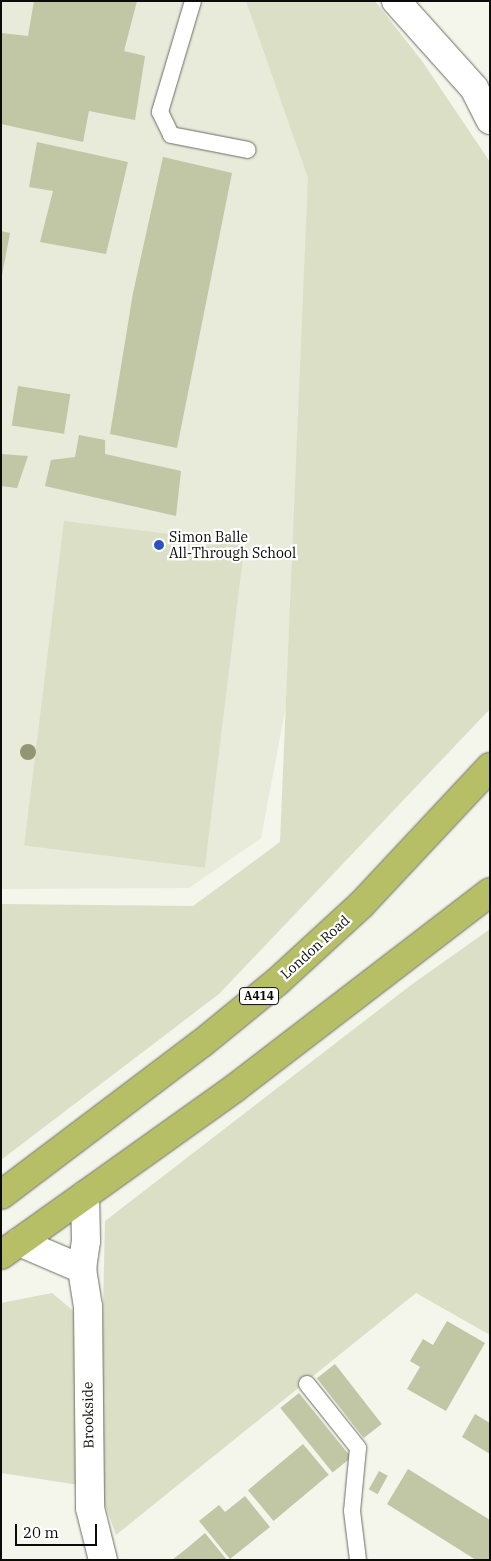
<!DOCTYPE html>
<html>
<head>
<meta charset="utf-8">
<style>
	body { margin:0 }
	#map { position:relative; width:491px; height:1561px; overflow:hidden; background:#f4f5eb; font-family:"IBM Plex Serif",serif }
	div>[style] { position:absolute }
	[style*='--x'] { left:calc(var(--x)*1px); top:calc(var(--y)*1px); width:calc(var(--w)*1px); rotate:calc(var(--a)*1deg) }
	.built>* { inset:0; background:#e8eada }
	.green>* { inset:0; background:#dbdfc5; transform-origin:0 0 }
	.building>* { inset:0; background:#c1c6a5; transform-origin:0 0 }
	.roads { filter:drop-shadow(0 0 1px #6b6d64) drop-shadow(0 0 1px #6b6d64) }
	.service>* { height:16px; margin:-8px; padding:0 8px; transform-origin:8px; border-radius:8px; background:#fff }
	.minor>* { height:28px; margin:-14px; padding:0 14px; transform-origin:14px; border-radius:14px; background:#fff }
	.trunk>* { height:28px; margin:-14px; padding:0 14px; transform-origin:14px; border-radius:14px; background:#b7bf66 }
	.trees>* { width:16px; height:16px; margin:-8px; border-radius:50%; background:#939573 }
	.dots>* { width:14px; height:14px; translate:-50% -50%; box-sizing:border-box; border:2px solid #fff; border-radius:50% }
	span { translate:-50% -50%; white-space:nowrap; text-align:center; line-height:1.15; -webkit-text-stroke:4.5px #fff; paint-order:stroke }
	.shield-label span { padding:1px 4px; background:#fff; border:1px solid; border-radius:4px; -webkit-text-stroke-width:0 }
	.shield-label { font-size:12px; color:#0b0c09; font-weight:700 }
	.poi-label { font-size:14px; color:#0b0c09 }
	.left { translate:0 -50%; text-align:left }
	.street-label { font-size:14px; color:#0b0c09 }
	.frame { position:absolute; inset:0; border:2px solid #0b0c09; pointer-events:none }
	.scale { position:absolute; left:15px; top:1524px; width:82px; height:22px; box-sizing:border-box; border:2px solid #0b0c09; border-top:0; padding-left:6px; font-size:15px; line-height:18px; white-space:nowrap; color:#0b0c09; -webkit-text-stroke:4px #fff; paint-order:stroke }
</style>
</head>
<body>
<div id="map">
	<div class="built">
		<div style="clip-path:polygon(1px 1px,250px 1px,371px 253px,261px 838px,189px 888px,1px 889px)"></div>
	</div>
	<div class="green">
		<div style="clip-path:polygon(246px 1px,375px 1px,422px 61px,490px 162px,490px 709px,219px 994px,1px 1160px,1px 904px,193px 906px,280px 842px,308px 178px)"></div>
		<div style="left:64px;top:521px;width:182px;height:327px;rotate:7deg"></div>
		<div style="clip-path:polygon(490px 929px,490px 1335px,416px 1293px,116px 1535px,99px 1488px,105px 1221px,411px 985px)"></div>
		<div style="clip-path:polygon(52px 1293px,76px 1313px,79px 1485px,1px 1473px,1px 1303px)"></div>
	</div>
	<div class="building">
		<div style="clip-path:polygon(34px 1px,137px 1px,124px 51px,145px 56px,135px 120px,89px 111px,83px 142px,1px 124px,1px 33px,28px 36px)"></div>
		<div style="clip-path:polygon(37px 142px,128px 162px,106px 254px,40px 242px,53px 191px,29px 187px)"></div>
		<div style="clip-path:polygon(163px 157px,232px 173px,177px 448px,110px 434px,133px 293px)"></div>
		<div style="clip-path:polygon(1px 231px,10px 233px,2px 275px,1px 275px)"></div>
		<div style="left:18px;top:386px;width:53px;height:40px;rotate:9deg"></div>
		<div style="clip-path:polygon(79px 435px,105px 440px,105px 454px,181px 471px,176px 516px,45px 486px,51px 460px,75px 457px)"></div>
		<div style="clip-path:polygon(1px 454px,28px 456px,17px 488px,1px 486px)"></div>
		<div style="clip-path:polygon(447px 1321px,485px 1343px,446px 1411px,407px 1389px,420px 1367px,410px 1361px,423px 1339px,433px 1345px)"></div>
		<div style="left:335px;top:1364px;width:76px;height:23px;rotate:52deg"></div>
		<div style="left:299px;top:1393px;width:83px;height:24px;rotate:51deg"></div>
		<div style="clip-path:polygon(475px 1414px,490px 1423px,490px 1454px,462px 1437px)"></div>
		<div style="left:303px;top:1444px;width:40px;height:72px;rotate:50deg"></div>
		<div style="clip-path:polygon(408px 1469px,490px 1520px,490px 1560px,476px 1560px,387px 1504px)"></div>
		<div style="left:379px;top:1471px;width:10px;height:21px;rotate:29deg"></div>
		<div style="clip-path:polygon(245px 1496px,270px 1527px,230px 1559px,199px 1521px,219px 1505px,225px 1512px)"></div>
		<div style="clip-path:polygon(205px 1533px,227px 1560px,172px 1560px,186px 1549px)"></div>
	</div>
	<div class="roads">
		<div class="service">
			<div style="--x:193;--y:1;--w:116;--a:106.6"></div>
			<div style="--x:160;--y:112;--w:25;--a:64"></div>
			<div style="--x:171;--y:135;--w:78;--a:11"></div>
			<div style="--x:307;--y:1384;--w:82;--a:51.4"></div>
			<div style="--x:358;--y:1448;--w:63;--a:95.4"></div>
			<div style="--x:352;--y:1511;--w:49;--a:83"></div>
		</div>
		<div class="minor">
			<div style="--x:396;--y:1;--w:117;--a:48.1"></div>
			<div style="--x:474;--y:88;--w:36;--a:63"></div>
			<div style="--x:19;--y:1242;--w:69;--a:23.2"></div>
			<div style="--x:82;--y:1269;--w:28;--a:-82"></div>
			<div style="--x:86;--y:1241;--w:46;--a:-91.2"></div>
			<div style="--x:82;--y:1269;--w:37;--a:81"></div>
			<div style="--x:88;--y:1306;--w:202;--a:89.4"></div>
			<div style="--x:90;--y:1508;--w:54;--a:76"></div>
		</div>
		<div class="trunk">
			<div style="--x:1;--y:1195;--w:251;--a:-37.1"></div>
			<div style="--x:201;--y:1044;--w:99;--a:-39.3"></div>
			<div style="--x:278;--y:981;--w:113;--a:-42.5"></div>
			<div style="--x:361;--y:905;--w:189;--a:-46.9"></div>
			<div style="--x:1;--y:1255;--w:287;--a:-35.5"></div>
			<div style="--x:235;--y:1088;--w:322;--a:-37.5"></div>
		</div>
	</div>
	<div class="trees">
		<div style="left:28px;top:752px"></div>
	</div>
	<div class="dots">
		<div style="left:159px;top:545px;background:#2754c2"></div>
	</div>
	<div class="shield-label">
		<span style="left:259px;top:996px">A414</span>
	</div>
	<div class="poi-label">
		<span class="left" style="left:169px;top:545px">Simon Balle<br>All-Through School</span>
	</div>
	<div class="street-label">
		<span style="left:315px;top:947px;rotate:-42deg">London Road</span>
		<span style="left:88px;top:1415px;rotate:-91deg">Brookside</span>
	</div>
	<div class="frame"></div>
	<div class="scale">20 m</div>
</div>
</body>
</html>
